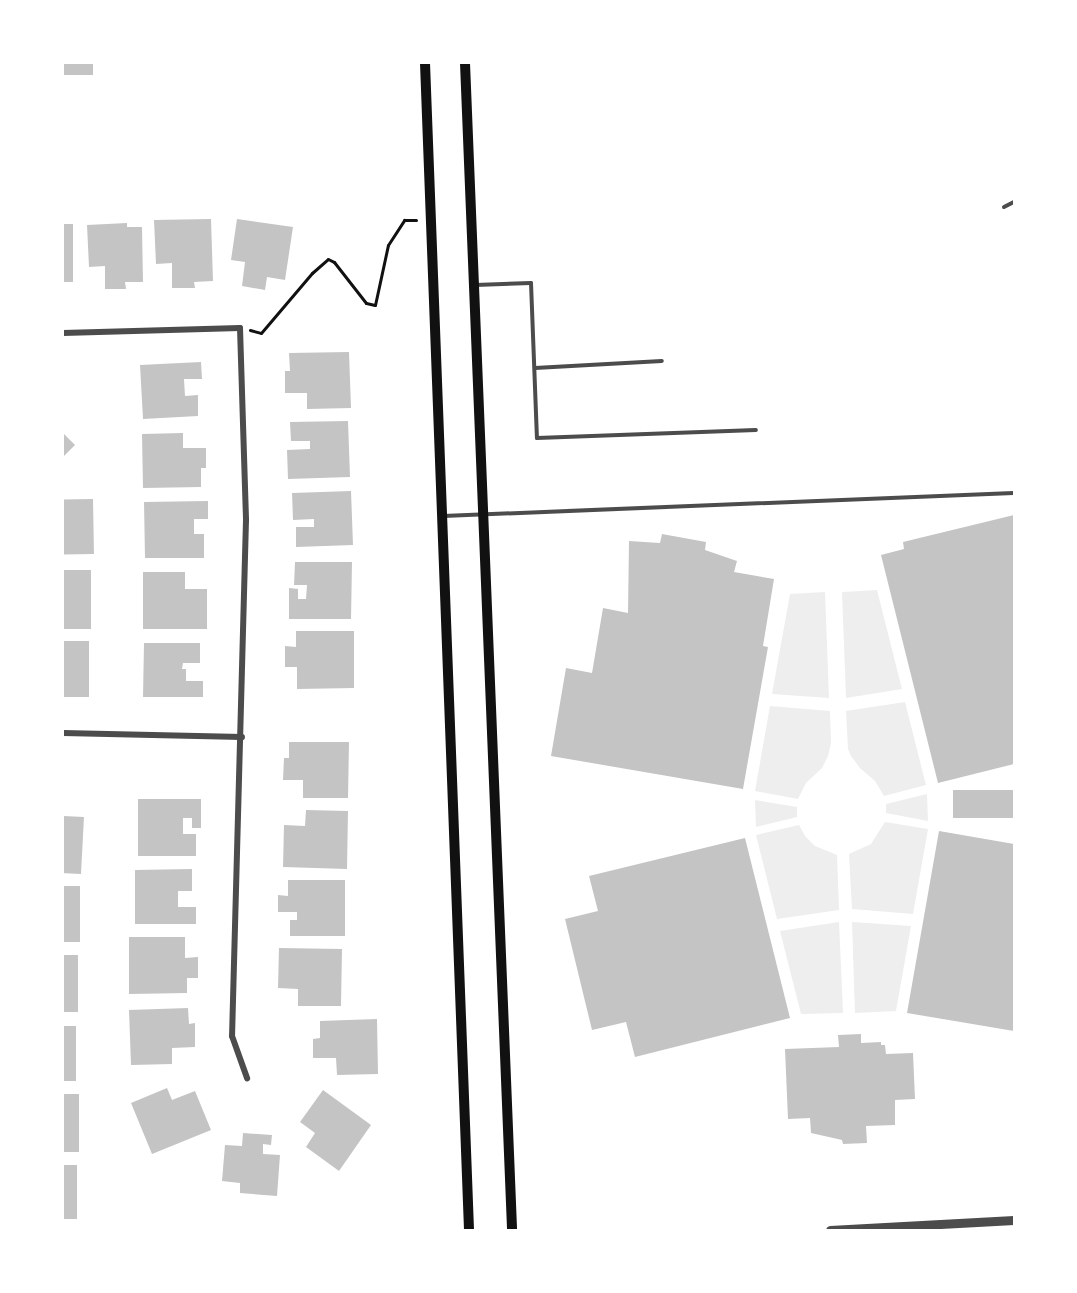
<!DOCTYPE html>
<html>
<head>
<meta charset="utf-8">
<style>
	body { margin:0 }
	#map { position:relative; width:1077px; height:1293px; overflow:hidden; background:#fff; font-family:"Titillium Web",sans-serif }
	div>[style] { position:absolute }
	[style*='--x'] { left:calc(var(--x)*1px); top:calc(var(--y)*1px); width:calc(var(--w)*1px); rotate:calc(var(--a)*1deg) }
	.green>* { inset:0; background:#eee }
	.building>* { inset:0; background:#c4c4c4; transform-origin:0 0 }
	.path>* { height:3px; margin:-1.5px; padding:0 1.5px; transform-origin:1.5px; border-radius:1.5px; background:#111 }
	.service>* { height:4px; margin:-2px; padding:0 2px; transform-origin:2px; border-radius:2px; background:#4c4c4c }
	.minor>* { height:6px; margin:-3px; padding:0 3px; transform-origin:3px; border-radius:3px; background:#4c4c4c }
	.tertiary>* { height:9px; margin:-4.5px; padding:0 4.5px; transform-origin:4.5px; border-radius:4.5px; background:#4c4c4c }
	.secondary>* { height:10px; margin:-5px; padding:0 5px; transform-origin:5px; border-radius:5px; background:#111 }
	span { translate:-50% -50%; white-space:nowrap; text-align:center; line-height:1.15; -webkit-text-stroke:5px #fff; paint-order:stroke }
	.frame { position:absolute; inset:0; border:64px solid #fff; pointer-events:none }
</style>
</head>
<body>
<div id="map">
	<div class="green">
		<div style="clip-path:polygon(877px 590px,902px 689px,846px 698px,842px 592px)"></div>
		<div style="clip-path:polygon(825px 592px,829px 698px,772px 694px,790px 594px)"></div>
		<div style="clip-path:polygon(905px 702px,926px 785px,884px 796px,875px 781px,860px 768px,851px 756px,848px 749px,846px 711px)"></div>
		<div style="clip-path:polygon(770px 706px,830px 711px,831px 743px,828px 756px,822px 768px,806px 783px,798px 799px,755px 791px)"></div>
		<div style="clip-path:polygon(927px 794px,928px 821px,886px 813px,886px 804px)"></div>
		<div style="clip-path:polygon(755px 800px,797px 807px,797px 817px,756px 827px)"></div>
		<div style="clip-path:polygon(885px 822px,928px 829px,913px 914px,852px 909px,849px 854px,871px 844px)"></div>
		<div style="clip-path:polygon(799px 825px,805px 836px,815px 846px,837px 855px,839px 910px,777px 919px,756px 835px)"></div>
		<div style="clip-path:polygon(839px 922px,843px 1013px,801px 1014px,780px 931px)"></div>
		<div style="clip-path:polygon(852px 922px,911px 926px,896px 1011px,855px 1013px)"></div>
	</div>
	<div class="building">
		<div style="left:63px;top:63px;width:30px;height:12px"></div>
		<div style="clip-path:polygon(211px 219px,213px 281px,194px 282px,195px 288px,172px 288px,172px 263px,156px 264px,154px 220px)"></div>
		<div style="clip-path:polygon(237px 219px,293px 227px,285px 280px,267px 277px,265px 290px,242px 286px,245px 262px,231px 260px)"></div>
		<div style="clip-path:polygon(127px 223px,127px 227px,142px 227px,143px 282px,125px 282px,126px 289px,105px 289px,105px 266px,89px 267px,87px 225px)"></div>
		<div style="left:63px;top:224px;width:10px;height:58px"></div>
		<div style="clip-path:polygon(349px 352px,351px 408px,307px 409px,307px 393px,285px 393px,285px 371px,290px 371px,289px 353px)"></div>
		<div style="clip-path:polygon(201px 362px,202px 379px,184px 379px,185px 396px,198px 395px,198px 416px,143px 419px,140px 365px)"></div>
		<div style="clip-path:polygon(348px 421px,350px 477px,288px 479px,287px 450px,310px 449px,310px 441px,291px 441px,290px 422px)"></div>
		<div style="clip-path:polygon(63px 433px,75px 445px,63px 457px)"></div>
		<div style="clip-path:polygon(183px 433px,183px 448px,206px 448px,206px 468px,201px 468px,201px 487px,143px 488px,142px 434px)"></div>
		<div style="clip-path:polygon(351px 491px,353px 545px,296px 547px,296px 527px,314px 527px,314px 519px,293px 520px,292px 493px)"></div>
		<div style="left:93px;top:499px;width:55px;height:30px;rotate:89deg"></div>
		<div style="clip-path:polygon(208px 501px,208px 519px,194px 519px,194px 534px,204px 534px,204px 558px,145px 558px,144px 502px)"></div>
		<div style="clip-path:polygon(1014px 515px,1014px 764px,938px 783px,881px 555px,904px 549px,903px 542px)"></div>
		<div style="clip-path:polygon(662px 534px,706px 542px,705px 550px,737px 561px,734px 572px,774px 579px,763px 646px,768px 647px,743px 789px,551px 756px,566px 668px,592px 673px,603px 608px,628px 613px,629px 541px,660px 543px)"></div>
		<div style="clip-path:polygon(295px 562px,352px 562px,351px 619px,289px 619px,289px 588px,298px 589px,298px 599px,306px 599px,307px 585px,294px 585px)"></div>
		<div style="left:63px;top:570px;width:28px;height:59px"></div>
		<div style="clip-path:polygon(143px 572px,185px 572px,185px 589px,207px 589px,207px 629px,143px 629px)"></div>
		<div style="clip-path:polygon(296px 631px,354px 631px,354px 688px,297px 689px,297px 667px,285px 667px,285px 646px,296px 647px)"></div>
		<div style="left:63px;top:641px;width:26px;height:56px"></div>
		<div style="clip-path:polygon(144px 643px,200px 643px,200px 663px,183px 663px,182px 669px,186px 669px,186px 681px,203px 681px,203px 697px,143px 697px)"></div>
		<div style="clip-path:polygon(289px 742px,349px 742px,348px 798px,303px 798px,303px 780px,283px 780px,284px 758px,289px 758px)"></div>
		<div style="left:1014px;top:790px;width:28px;height:61px;rotate:90deg"></div>
		<div style="clip-path:polygon(138px 799px,201px 799px,201px 828px,192px 828px,192px 818px,183px 818px,183px 834px,196px 834px,196px 856px,138px 856px)"></div>
		<div style="clip-path:polygon(306px 810px,348px 811px,347px 869px,283px 867px,284px 825px,305px 826px)"></div>
		<div style="left:63px;top:816px;width:21px;height:57px;rotate:3deg"></div>
		<div style="clip-path:polygon(939px 831px,1014px 844px,1014px 1031px,907px 1013px)"></div>
		<div style="clip-path:polygon(745px 838px,790px 1018px,635px 1057px,626px 1022px,592px 1030px,565px 919px,598px 911px,589px 876px)"></div>
		<div style="clip-path:polygon(192px 869px,192px 891px,178px 891px,178px 907px,196px 907px,196px 924px,135px 924px,135px 870px)"></div>
		<div style="clip-path:polygon(288px 880px,345px 880px,345px 936px,290px 936px,290px 920px,297px 920px,297px 912px,278px 912px,278px 895px,288px 896px)"></div>
		<div style="left:63px;top:886px;width:17px;height:56px"></div>
		<div style="clip-path:polygon(129px 937px,185px 937px,185px 958px,198px 957px,198px 978px,187px 978px,187px 993px,129px 994px)"></div>
		<div style="clip-path:polygon(279px 948px,342px 949px,341px 1006px,298px 1006px,298px 989px,278px 988px)"></div>
		<div style="left:63px;top:955px;width:15px;height:57px"></div>
		<div style="clip-path:polygon(188px 1008px,189px 1024px,195px 1023px,195px 1047px,172px 1048px,172px 1064px,131px 1065px,129px 1010px)"></div>
		<div style="clip-path:polygon(377px 1019px,378px 1074px,337px 1075px,336px 1058px,313px 1058px,313px 1039px,320px 1038px,320px 1021px)"></div>
		<div style="left:63px;top:1026px;width:13px;height:55px"></div>
		<div style="clip-path:polygon(861px 1034px,861px 1043px,881px 1042px,881px 1045px,885px 1045px,886px 1054px,913px 1053px,915px 1099px,895px 1100px,895px 1125px,866px 1126px,867px 1143px,843px 1144px,842px 1140px,811px 1133px,810px 1118px,788px 1119px,785px 1049px,839px 1047px,838px 1035px)"></div>
		<div style="clip-path:polygon(167px 1088px,172px 1100px,195px 1091px,211px 1130px,152px 1154px,131px 1103px)"></div>
		<div style="clip-path:polygon(323px 1090px,371px 1125px,339px 1171px,306px 1147px,315px 1133px,300px 1122px)"></div>
		<div style="left:63px;top:1094px;width:16px;height:58px"></div>
		<div style="clip-path:polygon(243px 1133px,272px 1135px,271px 1145px,263px 1144px,263px 1154px,280px 1155px,277px 1196px,240px 1193px,240px 1183px,222px 1181px,225px 1145px,242px 1146px)"></div>
		<div style="left:63px;top:1165px;width:14px;height:54px"></div>
	</div>
	<div class="path">
		<div style="--x:250;--y:330;--w:11;--a:15"></div>
		<div style="--x:261;--y:333;--w:79;--a:-49.6"></div>
		<div style="--x:312;--y:273;--w:21;--a:-41"></div>
		<div style="--x:328;--y:259;--w:7;--a:27"></div>
		<div style="--x:334;--y:262;--w:52;--a:52"></div>
		<div style="--x:366;--y:303;--w:9;--a:13"></div>
		<div style="--x:375;--y:305;--w:61;--a:-77.8"></div>
		<div style="--x:388;--y:245;--w:30;--a:-57"></div>
		<div style="--x:404;--y:220;--w:12;--a:0"></div>
	</div>
	<div class="service">
		<div style="--x:1004;--y:207;--w:11;--a:-27"></div>
		<div style="--x:475;--y:285;--w:56;--a:-2"></div>
		<div style="--x:531;--y:283;--w:155;--a:87.8"></div>
		<div style="--x:537;--y:438;--w:219;--a:-2.1"></div>
		<div style="--x:535;--y:368;--w:127;--a:-3.2"></div>
		<div style="--x:443;--y:516;--w:571;--a:-2.31"></div>
	</div>
	<div class="minor">
		<div style="--x:63;--y:333;--w:177;--a:-1.6"></div>
		<div style="--x:240;--y:328;--w:192;--a:88.2"></div>
		<div style="--x:246;--y:520;--w:516;--a:91.55"></div>
		<div style="--x:232;--y:1036;--w:45;--a:70.3"></div>
		<div style="--x:63;--y:733;--w:179;--a:1.3"></div>
	</div>
	<div class="tertiary">
		<div style="--x:830;--y:1230;--w:184;--a:-3.1"></div>
	</div>
	<div class="secondary">
		<div style="--x:425;--y:63;--w:1168;--a:87.84"></div>
		<div style="--x:465;--y:63;--w:1168;--a:87.69"></div>
	</div>
	<div class="frame"></div>
</div>
</body>
</html>
